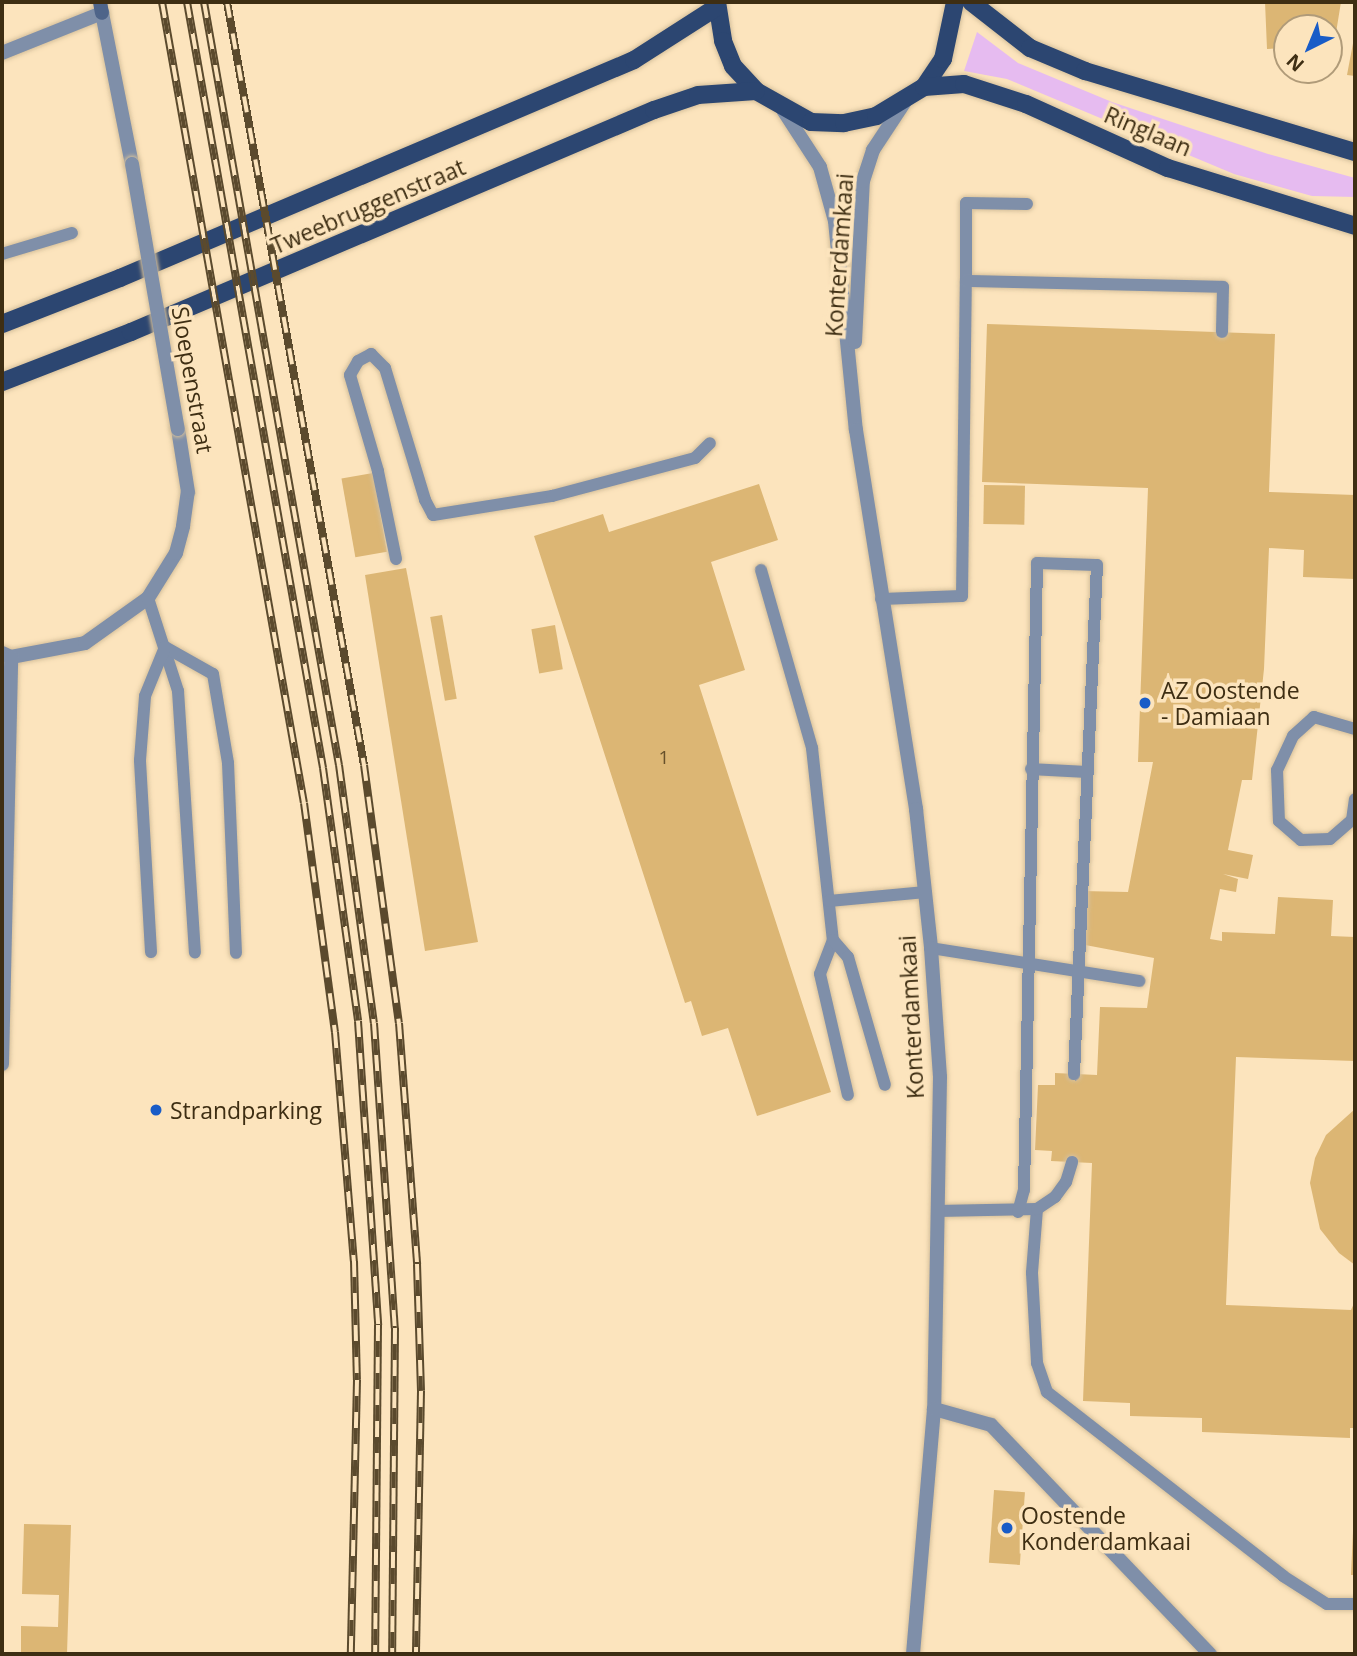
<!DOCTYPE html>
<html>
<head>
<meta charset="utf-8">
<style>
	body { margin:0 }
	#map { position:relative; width:1357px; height:1656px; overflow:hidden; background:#fce4bd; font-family:"Open Sans",sans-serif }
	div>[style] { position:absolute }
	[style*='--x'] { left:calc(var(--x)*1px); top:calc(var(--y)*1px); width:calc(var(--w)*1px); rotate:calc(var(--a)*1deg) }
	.green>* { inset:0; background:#e6bbf0 }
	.building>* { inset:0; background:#dcb674; transform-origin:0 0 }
	.roads { filter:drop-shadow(0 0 2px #d6c09b) drop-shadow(0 0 2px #d6c09b) }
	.lane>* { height:12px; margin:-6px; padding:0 6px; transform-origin:6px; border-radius:6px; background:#7f8fa9 }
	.street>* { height:14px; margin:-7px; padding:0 7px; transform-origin:7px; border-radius:7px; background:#7f8fa9 }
	.secondary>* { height:14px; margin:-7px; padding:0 7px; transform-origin:7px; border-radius:7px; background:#4e6489 }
	.primary>* { height:18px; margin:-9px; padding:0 9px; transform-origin:9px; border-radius:9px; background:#2c4671 }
	.rail>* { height:8px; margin-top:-4px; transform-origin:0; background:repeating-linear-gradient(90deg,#fce4bd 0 16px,#5b4a2d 0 32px); box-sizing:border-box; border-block:2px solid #5b4a2d }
	.bridges { filter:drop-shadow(0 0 2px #d6c09b) drop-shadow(0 0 2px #d6c09b) }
	.street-bridge>* { height:14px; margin:-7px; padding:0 7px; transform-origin:7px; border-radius:7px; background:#7f8fa9 }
	.dots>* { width:19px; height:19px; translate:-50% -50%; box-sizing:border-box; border:4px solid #fce4bd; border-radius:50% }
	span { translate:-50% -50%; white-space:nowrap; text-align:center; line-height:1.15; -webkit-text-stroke:7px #fce4bd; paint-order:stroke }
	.number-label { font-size:19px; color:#66502b }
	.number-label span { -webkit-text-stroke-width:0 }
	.street-label { font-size:23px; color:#3e2e13 }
	.poi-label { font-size:23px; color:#3e2e13 }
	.left { translate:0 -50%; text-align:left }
	.frame { position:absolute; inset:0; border:4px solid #3e2e13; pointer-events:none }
	.north { position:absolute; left:1273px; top:14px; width:70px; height:70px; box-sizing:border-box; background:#fce4bd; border:2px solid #b09b79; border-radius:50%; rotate:223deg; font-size:19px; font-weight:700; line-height:28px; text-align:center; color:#3e2e13 }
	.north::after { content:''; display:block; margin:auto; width:24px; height:32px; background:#195cc7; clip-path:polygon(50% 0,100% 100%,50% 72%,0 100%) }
</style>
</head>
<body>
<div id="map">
	<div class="green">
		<div style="clip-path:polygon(977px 32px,1018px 63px,1112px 102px,1268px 154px,1355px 178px,1355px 197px,1312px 196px,1234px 174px,1007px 79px,964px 71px)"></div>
	</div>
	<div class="building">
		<div style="clip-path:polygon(1265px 2px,1341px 2px,1334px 45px,1329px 45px,1329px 28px,1287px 28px,1287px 48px,1267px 49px)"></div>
		<div style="clip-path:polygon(1354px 38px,1355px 38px,1355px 76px,1347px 75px)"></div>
		<div style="clip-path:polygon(987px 324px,1275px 334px,1269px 492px,1355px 495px,1355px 579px,1303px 577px,1304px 550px,1269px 548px,1264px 669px,1252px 780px,1242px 780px,1228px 850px,1253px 855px,1248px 879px,1223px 874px,1238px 879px,1236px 892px,1220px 889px,1210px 939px,1222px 941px,1222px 932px,1275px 934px,1278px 897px,1333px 900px,1331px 936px,1355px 937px,1355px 1061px,1236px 1057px,1226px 1305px,1351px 1310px,1355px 1301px,1355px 1428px,1350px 1428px,1350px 1438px,1202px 1432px,1202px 1418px,1130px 1416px,1130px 1403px,1083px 1401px,1092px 1163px,1051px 1161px,1052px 1151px,1035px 1150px,1038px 1085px,1055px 1085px,1055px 1073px,1097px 1075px,1100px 1007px,1147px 1008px,1154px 958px,1080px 944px,1082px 891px,1128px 892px,1153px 762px,1138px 762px,1148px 488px,982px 482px)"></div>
		<div style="left:373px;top:473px;width:80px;height:32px;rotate:80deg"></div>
		<div style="clip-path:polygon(759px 484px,778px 540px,711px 562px,745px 670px,699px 685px,831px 1092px,757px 1116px,728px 1028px,702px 1036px,691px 1001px,685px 1003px,534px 536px,603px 514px,609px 532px)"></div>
		<div style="left:984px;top:485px;width:41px;height:39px;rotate:1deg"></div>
		<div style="clip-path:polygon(406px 568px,478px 942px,425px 951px,365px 575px)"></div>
		<div style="left:442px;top:615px;width:85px;height:12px;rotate:80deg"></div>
		<div style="left:555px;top:625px;width:45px;height:24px;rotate:80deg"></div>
		<div style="clip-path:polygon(1355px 1109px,1355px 1265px,1339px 1253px,1320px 1229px,1310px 1183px,1315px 1158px,1326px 1135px)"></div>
		<div style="left:994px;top:1490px;width:31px;height:73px;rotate:4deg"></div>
		<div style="clip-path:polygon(24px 1524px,71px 1525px,67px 1654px,21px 1654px,21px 1626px,58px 1627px,59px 1595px,22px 1594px)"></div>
		<div style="clip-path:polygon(1353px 1531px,1355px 1531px,1355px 1575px,1351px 1575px)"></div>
	</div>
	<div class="roads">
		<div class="lane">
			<div style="--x:2;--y:254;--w:73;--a:-16.7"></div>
			<div style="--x:966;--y:281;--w:78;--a:-90"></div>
			<div style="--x:966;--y:203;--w:61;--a:0.9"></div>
			<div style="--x:396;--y:559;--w:90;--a:-101.6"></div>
			<div style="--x:378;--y:471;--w:100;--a:-106.3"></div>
			<div style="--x:350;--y:375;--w:16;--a:-60"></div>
			<div style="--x:358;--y:361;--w:15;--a:-28"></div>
			<div style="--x:371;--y:354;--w:20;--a:45"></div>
			<div style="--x:385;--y:368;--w:138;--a:73.1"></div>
			<div style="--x:425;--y:500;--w:17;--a:62"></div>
			<div style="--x:433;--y:515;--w:121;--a:-9.1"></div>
			<div style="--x:552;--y:496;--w:148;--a:-14.9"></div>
			<div style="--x:695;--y:458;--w:21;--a:-45"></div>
			<div style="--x:761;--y:570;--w:185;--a:74"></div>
			<div style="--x:812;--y:748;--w:193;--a:83.8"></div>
			<div style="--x:833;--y:940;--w:36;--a:111"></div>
			<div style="--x:820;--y:974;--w:124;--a:77"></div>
			<div style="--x:148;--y:598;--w:98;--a:72.1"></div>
			<div style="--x:178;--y:691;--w:262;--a:86.3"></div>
			<div style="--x:881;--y:599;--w:81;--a:-2.1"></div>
			<div style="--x:962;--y:596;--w:315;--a:-89.3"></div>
			<div style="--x:966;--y:281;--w:257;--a:1.3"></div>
			<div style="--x:1223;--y:287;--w:45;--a:91.3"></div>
			<div style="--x:165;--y:647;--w:55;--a:29.4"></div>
			<div style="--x:213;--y:674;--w:90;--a:80.4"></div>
			<div style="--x:228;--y:763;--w:190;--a:87.6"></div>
			<div style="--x:1355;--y:729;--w:43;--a:-163.7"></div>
			<div style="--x:1314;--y:717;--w:28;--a:138"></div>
			<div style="--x:1293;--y:736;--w:38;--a:115"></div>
			<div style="--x:1277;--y:770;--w:51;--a:87.8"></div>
			<div style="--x:1279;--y:821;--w:29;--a:41"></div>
			<div style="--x:1301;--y:840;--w:29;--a:-2"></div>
			<div style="--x:1330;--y:839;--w:29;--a:-41"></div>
			<div style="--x:1352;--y:820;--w:21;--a:-82"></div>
			<div style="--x:1031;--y:769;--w:55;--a:3.1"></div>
			<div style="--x:829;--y:901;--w:97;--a:-5.3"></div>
			<div style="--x:833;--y:940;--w:23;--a:49"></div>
			<div style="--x:848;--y:957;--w:133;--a:73.9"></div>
			<div style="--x:931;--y:948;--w:211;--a:9"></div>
			<div style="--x:151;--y:952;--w:192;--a:-93.3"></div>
			<div style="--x:140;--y:760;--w:64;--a:-85.5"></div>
			<div style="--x:145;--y:696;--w:53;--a:-67.8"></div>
			<div style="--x:1037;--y:1209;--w:64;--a:94.5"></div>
			<div style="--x:1032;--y:1273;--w:90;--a:86.8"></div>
			<div style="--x:1037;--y:1363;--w:31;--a:71"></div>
			<div style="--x:1047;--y:1392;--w:299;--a:37.9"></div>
			<div style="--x:1283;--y:1576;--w:52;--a:32.5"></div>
			<div style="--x:1327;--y:1604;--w:28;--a:0"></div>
			<div style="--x:937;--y:1211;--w:100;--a:-1.1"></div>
			<div style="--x:1037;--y:1209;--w:22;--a:-34"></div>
			<div style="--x:1055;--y:1197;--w:19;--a:-54"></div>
			<div style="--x:1066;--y:1182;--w:21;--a:-73"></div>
			<div style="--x:1018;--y:1212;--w:23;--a:-75"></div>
			<div style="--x:1024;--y:1190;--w:627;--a:-88.81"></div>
			<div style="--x:1037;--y:563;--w:60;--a:1.9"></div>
			<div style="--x:1097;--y:565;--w:510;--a:92.59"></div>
		</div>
		<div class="street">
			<div style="--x:2;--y:53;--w:108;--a:-21.8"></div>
			<div style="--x:102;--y:13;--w:154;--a:78.8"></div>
			<div style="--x:783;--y:110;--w:68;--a:57"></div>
			<div style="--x:820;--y:167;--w:56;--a:74.5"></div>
			<div style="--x:835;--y:221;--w:210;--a:84.3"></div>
			<div style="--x:856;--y:430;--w:384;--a:81"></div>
			<div style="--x:916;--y:809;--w:140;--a:83.8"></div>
			<div style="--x:931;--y:948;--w:129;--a:86"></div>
			<div style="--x:940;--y:1077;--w:332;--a:91"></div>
			<div style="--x:934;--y:1409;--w:246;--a:94.9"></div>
			<div style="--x:855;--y:342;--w:161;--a:-87.2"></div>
			<div style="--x:863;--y:181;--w:33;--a:-72"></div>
			<div style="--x:873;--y:150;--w:60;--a:-56.6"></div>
			<div style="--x:2;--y:653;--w:10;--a:24"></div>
			<div style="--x:11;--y:657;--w:75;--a:-10.7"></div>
			<div style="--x:85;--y:643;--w:77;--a:-35.5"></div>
			<div style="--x:148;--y:598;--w:53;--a:-58.1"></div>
			<div style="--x:176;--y:553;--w:28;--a:-75"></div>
			<div style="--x:183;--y:526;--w:34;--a:-82"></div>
			<div style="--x:188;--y:492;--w:64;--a:-99"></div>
			<div style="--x:2;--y:1064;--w:407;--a:-88.7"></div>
			<div style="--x:934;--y:1409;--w:59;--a:15.7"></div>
			<div style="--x:991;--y:1425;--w:317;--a:46.3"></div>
		</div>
		<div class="secondary">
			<div style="--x:100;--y:2;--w:11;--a:80"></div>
		</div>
		<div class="primary">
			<div style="--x:717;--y:2;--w:39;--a:81"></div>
			<div style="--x:723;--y:41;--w:27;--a:68"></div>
			<div style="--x:733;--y:66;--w:34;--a:47"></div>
			<div style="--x:756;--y:91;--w:63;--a:29.4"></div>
			<div style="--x:811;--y:122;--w:33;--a:2"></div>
			<div style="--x:844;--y:123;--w:33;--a:-12"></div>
			<div style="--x:876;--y:116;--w:56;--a:-31.1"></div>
			<div style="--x:924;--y:87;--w:34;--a:-56"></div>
			<div style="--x:943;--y:59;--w:58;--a:-78.1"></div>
			<div style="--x:971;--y:2;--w:75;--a:37.9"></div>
			<div style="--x:1030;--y:48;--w:60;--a:22.7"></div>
			<div style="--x:1085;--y:71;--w:282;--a:16.7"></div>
			<div style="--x:924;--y:87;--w:40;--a:-4.3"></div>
			<div style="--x:964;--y:84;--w:65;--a:17.9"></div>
			<div style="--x:1026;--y:104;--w:156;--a:24.3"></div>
			<div style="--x:1168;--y:168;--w:196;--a:17.2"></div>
			<div style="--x:2;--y:324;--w:127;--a:-21.3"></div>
			<div style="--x:120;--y:278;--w:558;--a:-22.98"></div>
			<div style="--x:634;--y:60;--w:98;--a:-32.6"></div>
			<div style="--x:2;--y:382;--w:138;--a:-21.2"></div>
			<div style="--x:131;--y:332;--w:568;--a:-23"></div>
			<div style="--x:654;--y:110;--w:46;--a:-18.8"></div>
			<div style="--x:698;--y:95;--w:58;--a:-3.9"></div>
		</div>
	</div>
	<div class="rail">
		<div style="--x:162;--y:2;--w:813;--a:79.95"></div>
		<div style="--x:304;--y:803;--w:231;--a:82.3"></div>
		<div style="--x:335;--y:1032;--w:230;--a:85.3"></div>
		<div style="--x:354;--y:1261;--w:119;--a:88.6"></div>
		<div style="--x:357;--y:1380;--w:274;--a:91.3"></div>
		<div style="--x:187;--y:2;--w:778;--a:79.93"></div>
		<div style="--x:323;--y:768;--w:255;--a:82.1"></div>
		<div style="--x:358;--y:1021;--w:305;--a:86.2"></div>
		<div style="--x:378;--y:1325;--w:329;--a:90.5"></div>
		<div style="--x:204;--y:2;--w:775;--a:79.97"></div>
		<div style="--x:339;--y:765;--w:260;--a:82.3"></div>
		<div style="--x:374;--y:1023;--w:306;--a:86.1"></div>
		<div style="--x:395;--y:1328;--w:326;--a:90.5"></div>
		<div style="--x:227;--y:2;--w:775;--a:79.82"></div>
		<div style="--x:364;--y:765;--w:260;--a:82.3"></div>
		<div style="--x:399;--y:1023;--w:242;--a:85.7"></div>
		<div style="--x:417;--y:1264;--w:127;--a:88.2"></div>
		<div style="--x:421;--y:1391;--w:263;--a:91.1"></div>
	</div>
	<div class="bridges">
		<div class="street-bridge">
			<div style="--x:132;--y:164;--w:269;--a:80.2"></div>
		</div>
	</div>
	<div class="dots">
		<div style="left:1145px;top:703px;background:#195cc7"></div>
		<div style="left:156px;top:1110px;background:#195cc7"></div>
		<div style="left:1007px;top:1528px;background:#195cc7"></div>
	</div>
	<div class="number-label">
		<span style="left:664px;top:758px">1</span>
	</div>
	<div class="street-label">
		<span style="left:1148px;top:131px;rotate:23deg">Ringlaan</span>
		<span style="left:368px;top:206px;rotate:-23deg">Tweebruggenstraat</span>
		<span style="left:839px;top:255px;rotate:-86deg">Konterdamkaai</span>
		<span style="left:193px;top:380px;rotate:80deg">Sloepenstraat</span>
		<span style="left:911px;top:1017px;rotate:-93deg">Konterdamkaai</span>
	</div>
	<div class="poi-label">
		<span class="left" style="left:1161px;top:703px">AZ Oostende<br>- Damiaan</span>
		<span class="left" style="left:170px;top:1110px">Strandparking</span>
		<span class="left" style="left:1021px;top:1528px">Oostende<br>Konderdamkaai</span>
	</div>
	<div class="frame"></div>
	<div class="north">N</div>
</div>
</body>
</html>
